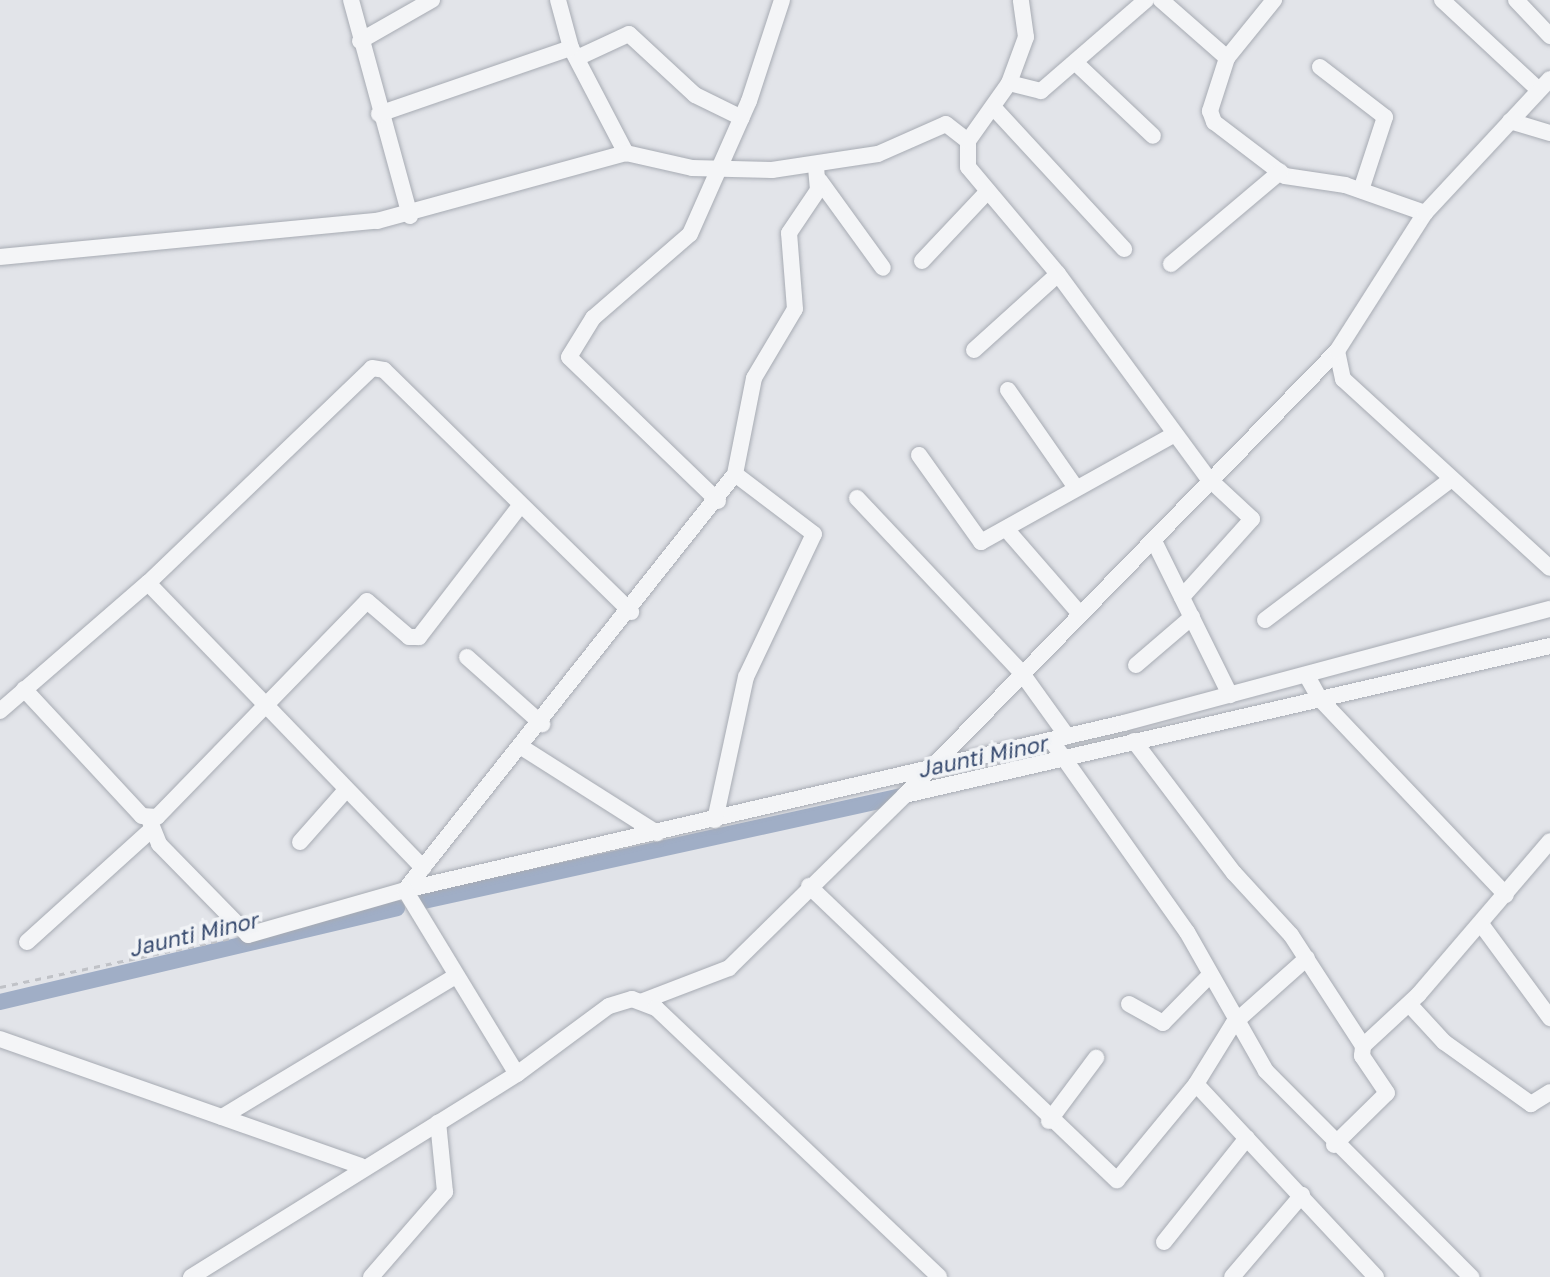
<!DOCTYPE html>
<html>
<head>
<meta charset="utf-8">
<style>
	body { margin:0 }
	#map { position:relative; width:1550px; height:1277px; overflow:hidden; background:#e2e4e9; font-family:"Golos Text",sans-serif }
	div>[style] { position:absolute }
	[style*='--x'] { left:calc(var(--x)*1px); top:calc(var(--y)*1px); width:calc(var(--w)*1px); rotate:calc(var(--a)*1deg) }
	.canal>* { height:16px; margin:-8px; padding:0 8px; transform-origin:8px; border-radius:8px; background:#a0aec6 }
	.path>* { height:3px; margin-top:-1.5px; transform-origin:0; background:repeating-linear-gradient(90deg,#c0c2c7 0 6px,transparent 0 12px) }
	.roads { filter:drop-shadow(0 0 2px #a7abb3) drop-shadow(0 0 2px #a7abb3) }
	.minor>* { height:16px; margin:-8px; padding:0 8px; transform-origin:8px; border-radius:8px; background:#f4f5f7 }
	span { translate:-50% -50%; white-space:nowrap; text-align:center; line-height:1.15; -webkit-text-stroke:7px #f1f3f6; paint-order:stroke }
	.water-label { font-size:22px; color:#394c70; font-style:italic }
</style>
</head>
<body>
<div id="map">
	<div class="canal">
		<div style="--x:424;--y:901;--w:499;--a:-12.4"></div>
		<div style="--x:0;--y:1002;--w:408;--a:-13.3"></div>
	</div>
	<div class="path">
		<div style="--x:0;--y:987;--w:236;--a:-12"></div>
	</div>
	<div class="roads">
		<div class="minor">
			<div style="--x:351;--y:0;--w:224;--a:74.7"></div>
			<div style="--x:558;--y:0;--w:50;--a:74.8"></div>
			<div style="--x:571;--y:48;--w:119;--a:62.4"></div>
			<div style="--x:1161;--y:0;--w:88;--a:41.3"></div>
			<div style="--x:1227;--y:58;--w:56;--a:107.8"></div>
			<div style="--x:1210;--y:111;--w:12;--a:70"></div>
			<div style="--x:1214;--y:122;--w:89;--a:37.3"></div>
			<div style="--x:1285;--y:176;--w:61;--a:8.5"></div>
			<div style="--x:1345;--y:185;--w:85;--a:19.3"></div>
			<div style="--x:1442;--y:0;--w:132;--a:42.9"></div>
			<div style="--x:1516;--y:0;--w:50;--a:46.6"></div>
			<div style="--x:360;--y:41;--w:83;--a:-29.7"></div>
			<div style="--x:577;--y:58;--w:57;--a:-24.8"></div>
			<div style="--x:629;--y:34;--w:90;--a:42.7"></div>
			<div style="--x:695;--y:95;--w:52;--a:26.1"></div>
			<div style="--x:1227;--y:58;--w:75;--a:-51"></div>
			<div style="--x:1078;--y:65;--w:103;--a:43.4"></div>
			<div style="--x:1320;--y:67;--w:82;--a:37.6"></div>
			<div style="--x:1385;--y:117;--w:77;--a:108.2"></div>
			<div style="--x:1009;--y:83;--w:49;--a:-69.7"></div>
			<div style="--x:1026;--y:37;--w:37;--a:-98"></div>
			<div style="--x:994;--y:108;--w:192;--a:47.3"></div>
			<div style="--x:379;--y:114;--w:203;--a:-19"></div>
			<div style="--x:1510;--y:121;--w:42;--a:16.7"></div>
			<div style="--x:968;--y:141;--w:26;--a:90"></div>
			<div style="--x:968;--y:167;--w:140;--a:49.9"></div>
			<div style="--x:1058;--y:274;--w:253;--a:53.7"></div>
			<div style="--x:1208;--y:478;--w:60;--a:43"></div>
			<div style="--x:1252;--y:519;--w:105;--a:131.9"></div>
			<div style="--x:820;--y:181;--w:107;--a:54.1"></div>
			<div style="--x:0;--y:257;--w:379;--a:-5.5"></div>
			<div style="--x:377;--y:221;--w:258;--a:-15.3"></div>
			<div style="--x:626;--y:153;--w:68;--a:12.8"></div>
			<div style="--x:692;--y:168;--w:80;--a:1.4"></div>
			<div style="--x:772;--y:170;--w:107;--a:-8.6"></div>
			<div style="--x:878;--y:154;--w:74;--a:-23.8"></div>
			<div style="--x:946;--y:124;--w:28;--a:38"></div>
			<div style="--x:968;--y:141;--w:71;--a:-54.7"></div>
			<div style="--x:1009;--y:83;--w:33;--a:14"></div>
			<div style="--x:1041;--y:91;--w:139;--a:-40.9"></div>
			<div style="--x:922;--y:261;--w:96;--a:-46.7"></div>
			<div style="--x:1171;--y:264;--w:143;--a:-40.2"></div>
			<div style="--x:974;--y:350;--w:113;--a:-42.1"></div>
			<div style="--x:1337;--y:351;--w:29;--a:78"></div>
			<div style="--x:1343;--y:379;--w:280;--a:42.4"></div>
			<div style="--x:1008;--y:390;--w:116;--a:55.2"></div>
			<div style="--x:919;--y:455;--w:107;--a:54.5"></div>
			<div style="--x:981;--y:542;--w:222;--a:-29.1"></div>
			<div style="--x:857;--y:498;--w:239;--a:46.7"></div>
			<div style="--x:1021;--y:672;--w:79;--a:54.3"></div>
			<div style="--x:718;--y:501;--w:207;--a:-136"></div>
			<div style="--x:569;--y:357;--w:46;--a:-58.4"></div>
			<div style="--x:593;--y:318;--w:128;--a:-40.9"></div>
			<div style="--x:690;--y:234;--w:145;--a:-66.1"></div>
			<div style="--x:749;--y:101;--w:106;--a:-71.9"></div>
			<div style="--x:1007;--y:530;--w:111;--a:49"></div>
			<div style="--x:1154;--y:541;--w:172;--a:63.7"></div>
			<div style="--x:148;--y:583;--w:396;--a:46"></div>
			<div style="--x:1265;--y:620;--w:232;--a:-37.1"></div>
			<div style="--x:467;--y:657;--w:101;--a:41.8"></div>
			<div style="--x:1136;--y:665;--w:74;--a:-40.6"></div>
			<div style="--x:1307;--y:676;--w:26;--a:61"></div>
			<div style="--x:1320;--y:699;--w:270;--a:46.5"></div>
			<div style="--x:24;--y:689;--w:173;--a:47.1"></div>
			<div style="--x:142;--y:816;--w:15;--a:4"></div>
			<div style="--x:157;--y:817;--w:301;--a:-45.8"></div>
			<div style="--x:367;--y:601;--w:55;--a:40.6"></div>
			<div style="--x:409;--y:637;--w:10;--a:0"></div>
			<div style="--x:419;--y:637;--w:165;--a:-52.4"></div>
			<div style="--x:0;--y:711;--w:196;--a:-40.9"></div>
			<div style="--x:148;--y:583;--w:310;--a:-43.8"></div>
			<div style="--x:372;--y:368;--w:12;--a:9"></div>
			<div style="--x:384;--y:370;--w:346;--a:44.4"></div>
			<div style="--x:1051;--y:740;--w:235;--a:54.7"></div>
			<div style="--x:1187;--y:932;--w:160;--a:60.4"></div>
			<div style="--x:1266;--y:1071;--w:291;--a:45.1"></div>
			<div style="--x:1134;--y:741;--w:166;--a:52.9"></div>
			<div style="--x:1234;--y:873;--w:84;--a:47.4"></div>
			<div style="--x:1291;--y:935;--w:132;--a:57"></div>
			<div style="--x:523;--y:748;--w:159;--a:32.4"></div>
			<div style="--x:905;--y:795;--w:662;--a:-13.01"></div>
			<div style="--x:149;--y:819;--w:27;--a:68"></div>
			<div style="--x:159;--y:844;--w:127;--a:45.6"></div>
			<div style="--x:248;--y:935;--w:163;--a:-16"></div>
			<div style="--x:405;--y:890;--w:738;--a:-13.08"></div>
			<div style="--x:1124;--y:723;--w:441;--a:-15"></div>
			<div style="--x:715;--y:820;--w:146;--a:-77.8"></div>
			<div style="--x:746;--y:677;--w:158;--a:-64.6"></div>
			<div style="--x:814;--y:534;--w:99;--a:-142.8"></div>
			<div style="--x:300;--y:842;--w:69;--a:-48.5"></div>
			<div style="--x:809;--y:886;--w:426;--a:43.7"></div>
			<div style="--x:1117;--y:1180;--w:124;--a:-50.5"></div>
			<div style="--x:1196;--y:1084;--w:70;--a:-58.3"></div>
			<div style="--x:1233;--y:1024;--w:99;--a:-41.7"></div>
			<div style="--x:405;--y:890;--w:531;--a:-51.58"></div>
			<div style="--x:735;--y:474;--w:98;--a:-78.8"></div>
			<div style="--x:754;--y:378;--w:80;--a:-59.3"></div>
			<div style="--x:795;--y:309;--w:76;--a:-94.5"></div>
			<div style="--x:789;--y:233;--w:52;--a:-56"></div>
			<div style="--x:818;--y:190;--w:22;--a:-95"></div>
			<div style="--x:405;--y:890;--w:215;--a:58.7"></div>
			<div style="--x:1481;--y:924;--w:117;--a:53.7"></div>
			<div style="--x:27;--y:942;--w:167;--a:-42.1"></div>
			<div style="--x:643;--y:1001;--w:92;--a:-21"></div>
			<div style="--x:729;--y:968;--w:247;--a:-44.5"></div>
			<div style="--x:905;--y:795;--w:619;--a:-45.78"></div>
			<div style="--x:1337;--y:351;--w:164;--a:-57.5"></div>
			<div style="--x:1425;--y:213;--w:183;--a:-47"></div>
			<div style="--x:1129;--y:1004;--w:39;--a:29"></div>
			<div style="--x:1163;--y:1023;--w:67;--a:-45.6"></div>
			<div style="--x:1409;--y:1004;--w:52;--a:47.4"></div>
			<div style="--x:1444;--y:1042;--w:107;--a:35.5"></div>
			<div style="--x:1531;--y:1104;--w:22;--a:-32"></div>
			<div style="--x:0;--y:1039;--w:382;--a:19.4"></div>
			<div style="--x:1196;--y:1084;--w:264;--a:47"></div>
			<div style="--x:222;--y:1117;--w:273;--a:-31.1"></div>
			<div style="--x:1049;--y:1121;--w:79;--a:-53.3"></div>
			<div style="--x:1334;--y:1145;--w:74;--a:-44.5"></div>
			<div style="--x:1387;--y:1093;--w:45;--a:-124"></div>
			<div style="--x:1362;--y:1056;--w:10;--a:-84"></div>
			<div style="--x:1363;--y:1046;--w:76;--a:-42.9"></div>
			<div style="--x:1419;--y:994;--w:201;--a:-49.4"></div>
			<div style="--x:1164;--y:1242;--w:133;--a:-51.4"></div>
			<div style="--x:191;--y:1277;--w:384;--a:-31.9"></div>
			<div style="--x:517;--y:1074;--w:114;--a:-36.5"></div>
			<div style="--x:609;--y:1006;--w:24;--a:-17"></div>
			<div style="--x:632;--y:999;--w:26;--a:21"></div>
			<div style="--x:656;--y:1008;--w:390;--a:43.5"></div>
			<div style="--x:371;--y:1277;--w:113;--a:-49"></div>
			<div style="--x:445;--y:1192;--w:70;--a:-95.7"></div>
			<div style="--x:1232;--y:1277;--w:108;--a:-49.5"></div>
		</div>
	</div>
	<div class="water-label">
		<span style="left:982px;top:756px;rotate:-12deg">Jaunti Minor</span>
		<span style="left:193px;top:934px;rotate:-13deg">Jaunti Minor</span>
	</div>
</div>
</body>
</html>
